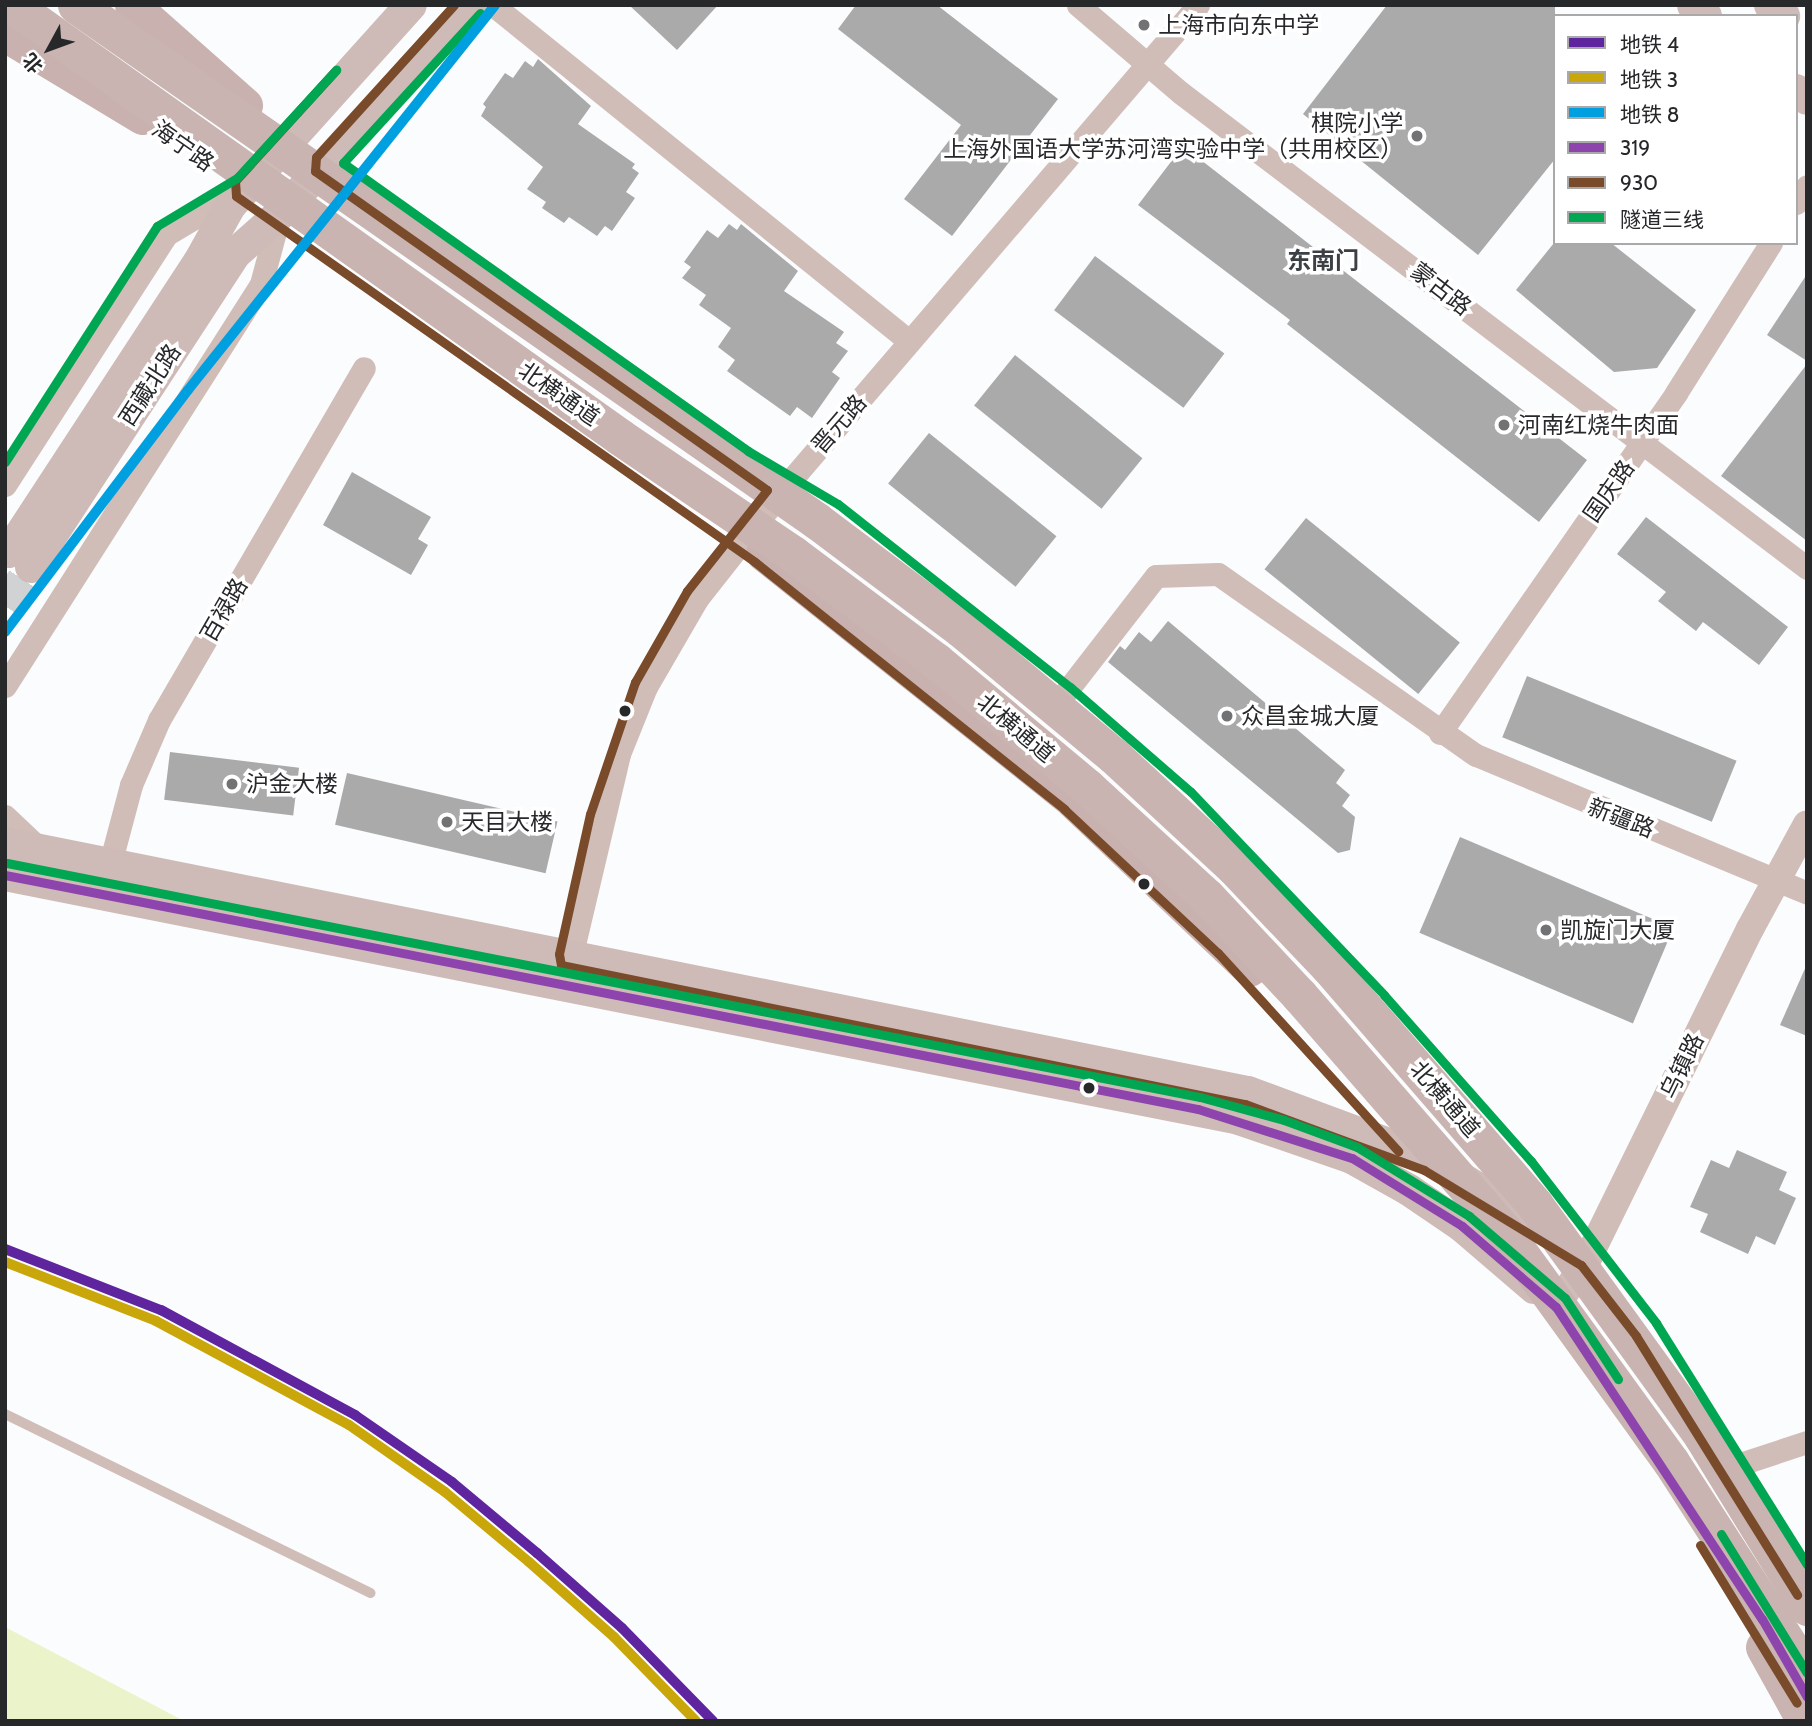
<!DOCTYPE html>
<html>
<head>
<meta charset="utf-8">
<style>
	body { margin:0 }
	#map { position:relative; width:1812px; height:1726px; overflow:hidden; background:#fbfcfd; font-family:Cabin,"Noto Sans SC",sans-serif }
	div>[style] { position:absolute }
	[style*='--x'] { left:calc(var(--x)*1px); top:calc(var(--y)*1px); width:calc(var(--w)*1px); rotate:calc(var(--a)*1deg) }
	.green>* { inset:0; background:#ebf3ca }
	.building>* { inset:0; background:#aaa; transform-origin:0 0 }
	.secondary-tunnel>* { height:32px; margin-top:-16px; transform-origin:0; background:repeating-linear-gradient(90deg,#d1d2d3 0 32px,transparent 0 48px) }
	.service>* { height:10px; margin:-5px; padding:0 5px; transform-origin:5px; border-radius:5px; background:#d0bdb8 }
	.minor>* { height:23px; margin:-11.5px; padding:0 11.5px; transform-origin:11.5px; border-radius:11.5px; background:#d0bdb8 }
	.tertiary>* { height:28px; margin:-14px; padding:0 14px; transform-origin:14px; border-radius:14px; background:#d0bdb8 }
	.secondary>* { height:32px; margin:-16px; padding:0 16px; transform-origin:16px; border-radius:16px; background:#cebbb7 }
	.primary>* { height:35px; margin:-17.5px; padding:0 17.5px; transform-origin:17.5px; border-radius:17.5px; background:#c8b1ae }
	.trunk>* { height:37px; margin:-18.5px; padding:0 18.5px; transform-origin:18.5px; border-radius:18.5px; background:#c9b4b1 }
	.bus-1>* { height:9px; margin:-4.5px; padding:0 4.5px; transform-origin:4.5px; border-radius:4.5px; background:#8e44ad }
	.bus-2>* { height:9px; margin:-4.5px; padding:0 4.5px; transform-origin:4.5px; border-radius:4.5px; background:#7a4b2a }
	.bus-3>* { height:9px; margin:-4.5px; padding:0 4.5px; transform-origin:4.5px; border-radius:4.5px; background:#00a651 }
	.metro-1>* { height:10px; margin:-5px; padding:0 5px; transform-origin:5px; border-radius:5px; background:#5f259f }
	.metro-2>* { height:10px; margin:-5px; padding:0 5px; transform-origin:5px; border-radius:5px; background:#c9a70a }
	.metro-3>* { height:10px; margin:-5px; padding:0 5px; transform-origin:5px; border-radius:5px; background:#009fdf }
	.dots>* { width:19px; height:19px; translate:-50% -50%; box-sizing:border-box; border:4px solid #fff; border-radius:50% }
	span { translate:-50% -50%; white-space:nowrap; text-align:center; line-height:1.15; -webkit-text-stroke:7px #fff; paint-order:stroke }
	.poi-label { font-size:23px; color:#27282a }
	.left { translate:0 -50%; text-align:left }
	.right { translate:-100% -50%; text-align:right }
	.street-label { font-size:23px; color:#27282a }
	.neighbourhood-label { font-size:24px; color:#3c4044; font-weight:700 }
	.frame { position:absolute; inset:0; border:7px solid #27282a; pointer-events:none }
	.legend { position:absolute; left:1553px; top:14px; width:245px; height:231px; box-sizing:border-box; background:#fff; border:2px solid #a9a9aa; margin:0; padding:9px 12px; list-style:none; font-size:21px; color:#27282a }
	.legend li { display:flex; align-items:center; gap:14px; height:35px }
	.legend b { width:35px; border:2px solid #a9a9aa }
	.north { position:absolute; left:14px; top:14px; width:70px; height:70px; -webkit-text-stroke:5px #fff; paint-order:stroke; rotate:229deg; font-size:19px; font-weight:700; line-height:28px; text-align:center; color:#27282a }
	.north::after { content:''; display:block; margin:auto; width:24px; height:32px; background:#27282a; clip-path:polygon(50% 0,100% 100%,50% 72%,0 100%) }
</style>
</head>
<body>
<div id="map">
	<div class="green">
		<div style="clip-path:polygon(5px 1627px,184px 1721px,5px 1721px)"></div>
	</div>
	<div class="building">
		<div style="clip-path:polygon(629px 5px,718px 5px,677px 50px)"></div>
		<div style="clip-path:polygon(856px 5px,937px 5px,1058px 99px,952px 236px,904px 199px,961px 125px,838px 29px)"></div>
		<div style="clip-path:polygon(1387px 5px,1555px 5px,1555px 159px,1478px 255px,1303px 114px)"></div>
		<div style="clip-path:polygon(538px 59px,591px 106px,578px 124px,635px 164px,632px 168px,639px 173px,626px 192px,635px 198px,612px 231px,605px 226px,597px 236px,569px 217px,564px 223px,542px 208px,546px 202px,527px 189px,543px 167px,481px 116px,486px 107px,483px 104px,505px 73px,513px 78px,525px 61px,533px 67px)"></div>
		<div style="clip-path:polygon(1183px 146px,1587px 460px,1539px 522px,1287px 324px,1290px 320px,1138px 205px)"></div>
		<div style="clip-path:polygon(729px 224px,737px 230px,741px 224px,798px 271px,784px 291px,844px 332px,836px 343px,848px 351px,832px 372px,840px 378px,812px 418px,797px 407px,790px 416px,727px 371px,735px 360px,718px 347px,731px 328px,699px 305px,706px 295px,682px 278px,691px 267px,684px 262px,707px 230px,718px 238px)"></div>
		<div style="clip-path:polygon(1554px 243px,1611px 243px,1696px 310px,1657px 368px,1614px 372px,1516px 290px)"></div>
		<div style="left:1095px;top:256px;width:162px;height:68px;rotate:37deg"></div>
		<div style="clip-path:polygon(1807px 274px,1807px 361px,1767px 335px)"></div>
		<div style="left:1015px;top:355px;width:164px;height:65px;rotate:39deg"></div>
		<div style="clip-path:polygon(1807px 364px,1807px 541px,1721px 476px)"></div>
		<div style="left:929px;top:433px;width:164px;height:65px;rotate:39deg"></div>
		<div style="clip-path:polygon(352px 472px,431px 517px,418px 539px,428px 545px,411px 575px,323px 525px)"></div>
		<div style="clip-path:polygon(1646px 517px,1788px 627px,1759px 665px,1703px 622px,1696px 631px,1658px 601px,1666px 592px,1617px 554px)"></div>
		<div style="left:1306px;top:518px;width:198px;height:66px;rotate:39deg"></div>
		<div style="clip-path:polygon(1168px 621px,1345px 770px,1336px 783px,1350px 795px,1342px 806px,1355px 817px,1350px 850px,1338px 853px,1108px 662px,1120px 646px,1125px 650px,1139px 632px,1151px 642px)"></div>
		<div style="left:1527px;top:676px;width:226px;height:66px;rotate:22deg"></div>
		<div style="left:170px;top:752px;width:130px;height:48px;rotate:7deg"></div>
		<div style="left:347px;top:773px;width:216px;height:53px;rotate:13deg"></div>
		<div style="left:1460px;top:837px;width:232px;height:104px;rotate:23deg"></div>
		<div style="clip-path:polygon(1807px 964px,1807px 1036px,1780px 1025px)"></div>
		<div style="clip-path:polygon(1737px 1150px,1787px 1172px,1779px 1190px,1796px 1198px,1775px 1245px,1756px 1236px,1748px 1254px,1700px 1232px,1708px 1214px,1690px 1207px,1711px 1160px,1729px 1168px)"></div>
	</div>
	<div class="secondary-tunnel">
		<div style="--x:5;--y:606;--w:47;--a:-56.3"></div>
	</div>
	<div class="service">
		<div style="--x:5;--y:1414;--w:407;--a:26.1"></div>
	</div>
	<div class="minor">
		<div style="--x:493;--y:5;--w:535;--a:38.93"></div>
		<div style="--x:1078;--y:5;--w:135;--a:40.5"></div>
		<div style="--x:1181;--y:93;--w:786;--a:37.19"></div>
		<div style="--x:1796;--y:203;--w:20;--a:-57"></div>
		<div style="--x:5;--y:485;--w:299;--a:-57.2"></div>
		<div style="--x:167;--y:234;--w:80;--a:-30.7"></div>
		<div style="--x:5;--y:686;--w:477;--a:-57.5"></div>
		<div style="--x:261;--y:284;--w:73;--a:-75"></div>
		<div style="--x:1062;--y:697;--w:153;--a:-52.2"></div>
		<div style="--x:1156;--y:576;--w:62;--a:-1.8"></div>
		<div style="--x:1218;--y:574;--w:315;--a:35.1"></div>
		<div style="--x:1476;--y:755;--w:359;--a:22.6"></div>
		<div style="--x:1440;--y:733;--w:414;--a:-55.2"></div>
		<div style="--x:1676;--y:393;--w:178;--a:-57.7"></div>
		<div style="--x:5;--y:816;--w:50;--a:43.4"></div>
		<div style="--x:110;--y:864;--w:82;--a:-75.1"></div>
		<div style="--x:131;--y:785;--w:71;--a:-66.7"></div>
		<div style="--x:159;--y:720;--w:407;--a:-59.8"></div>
		<div style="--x:568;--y:970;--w:222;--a:-76.7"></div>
		<div style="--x:619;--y:754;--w:72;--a:-68.1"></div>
		<div style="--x:646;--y:687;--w:102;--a:-59.9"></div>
		<div style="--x:697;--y:599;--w:142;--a:-51.8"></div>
		<div style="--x:785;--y:487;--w:635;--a:-49.41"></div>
		<div style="--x:1734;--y:1466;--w:77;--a:-18.2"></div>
	</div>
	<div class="tertiary">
		<div style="--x:1556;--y:1307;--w:61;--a:-57.1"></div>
		<div style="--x:1589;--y:1256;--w:364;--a:-63.8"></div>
		<div style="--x:1750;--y:929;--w:119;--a:-61.5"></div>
	</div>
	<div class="secondary">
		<div style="--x:1693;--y:5;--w:17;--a:40"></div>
		<div style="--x:1770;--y:5;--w:18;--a:38"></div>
		<div style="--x:1796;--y:90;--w:14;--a:39"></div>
		<div style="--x:9;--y:552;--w:347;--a:-56.8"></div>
		<div style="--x:199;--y:262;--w:64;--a:-61"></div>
		<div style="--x:230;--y:206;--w:270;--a:-48"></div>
		<div style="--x:31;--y:567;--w:375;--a:-56.9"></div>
		<div style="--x:236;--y:253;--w:60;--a:-41.6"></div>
		<div style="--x:281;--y:213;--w:282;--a:-47.6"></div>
		<div style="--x:5;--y:843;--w:1268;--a:11.33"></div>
		<div style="--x:1248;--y:1092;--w:193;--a:20.3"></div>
		<div style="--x:1429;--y:1159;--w:144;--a:31"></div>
		<div style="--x:5;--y:875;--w:1258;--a:11.18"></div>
		<div style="--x:1239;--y:1119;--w:120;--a:19"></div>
		<div style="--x:1352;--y:1158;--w:65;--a:29.3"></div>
		<div style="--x:1409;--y:1190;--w:64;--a:34.2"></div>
		<div style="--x:1462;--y:1226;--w:95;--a:40.7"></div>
	</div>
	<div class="primary">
		<div style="--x:132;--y:5;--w:151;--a:41.5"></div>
		<div style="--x:5;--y:34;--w:160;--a:31.2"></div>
		<div style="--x:763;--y:553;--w:396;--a:38.6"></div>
		<div style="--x:1072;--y:800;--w:245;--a:43.5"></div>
	</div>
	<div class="trunk">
		<div style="--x:12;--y:5;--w:746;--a:35.39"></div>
		<div style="--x:620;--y:437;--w:209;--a:34.1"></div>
		<div style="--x:793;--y:554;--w:179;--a:36.8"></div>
		<div style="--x:936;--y:661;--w:197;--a:39.8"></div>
		<div style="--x:1087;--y:787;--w:161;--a:42.5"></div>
		<div style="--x:1206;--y:896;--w:136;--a:46.8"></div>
		<div style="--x:1299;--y:995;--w:311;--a:49"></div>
		<div style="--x:1503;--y:1230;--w:286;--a:54.1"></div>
		<div style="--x:1671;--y:1462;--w:251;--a:57.2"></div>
		<div style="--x:76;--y:5;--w:903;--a:34.85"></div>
		<div style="--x:817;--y:521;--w:180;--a:36.9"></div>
		<div style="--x:961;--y:629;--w:199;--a:39.7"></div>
		<div style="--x:1114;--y:756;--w:163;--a:42.8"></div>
		<div style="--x:1234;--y:867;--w:138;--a:46.5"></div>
		<div style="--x:1329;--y:967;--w:315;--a:49.1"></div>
		<div style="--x:1535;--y:1205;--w:285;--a:54.1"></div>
		<div style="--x:1702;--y:1436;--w:201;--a:58.4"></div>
		<div style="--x:1764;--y:1647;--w:85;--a:61"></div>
	</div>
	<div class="bus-1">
		<div style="--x:5;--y:875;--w:1216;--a:11.1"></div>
		<div style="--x:1198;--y:1109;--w:162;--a:17.7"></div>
		<div style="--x:1352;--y:1158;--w:129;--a:31.7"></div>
		<div style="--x:1462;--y:1226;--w:124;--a:40.8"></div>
		<div style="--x:1556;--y:1307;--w:374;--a:56.6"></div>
		<div style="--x:1762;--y:1619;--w:90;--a:60"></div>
	</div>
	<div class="bus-2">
		<div style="--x:454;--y:5;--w:205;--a:132.2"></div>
		<div style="--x:316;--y:157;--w:14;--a:94"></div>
		<div style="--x:315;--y:171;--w:553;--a:35.21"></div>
		<div style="--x:767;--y:490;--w:129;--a:128.4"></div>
		<div style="--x:687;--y:591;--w:105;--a:119.7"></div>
		<div style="--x:635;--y:682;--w:139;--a:108.8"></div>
		<div style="--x:590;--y:814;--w:143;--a:102.5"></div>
		<div style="--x:559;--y:954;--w:11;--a:80"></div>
		<div style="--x:561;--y:965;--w:698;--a:11.49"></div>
		<div style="--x:1245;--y:1104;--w:191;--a:20.2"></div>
		<div style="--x:1424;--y:1170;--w:184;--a:31.2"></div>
		<div style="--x:1581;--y:1265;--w:90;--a:52.2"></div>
		<div style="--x:1636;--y:1336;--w:305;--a:58.1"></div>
		<div style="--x:336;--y:70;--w:150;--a:132.3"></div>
		<div style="--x:235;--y:181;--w:15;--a:86"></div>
		<div style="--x:236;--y:196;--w:635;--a:35.19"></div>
		<div style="--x:755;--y:562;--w:396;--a:38.6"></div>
		<div style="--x:1064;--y:809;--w:211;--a:43.1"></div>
		<div style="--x:1218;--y:953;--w:268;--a:47.7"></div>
		<div style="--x:1700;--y:1545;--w:185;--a:58.5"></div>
	</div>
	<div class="bus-3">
		<div style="--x:480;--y:13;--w:203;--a:132.4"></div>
		<div style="--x:343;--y:163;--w:497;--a:35.4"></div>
		<div style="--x:748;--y:451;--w:104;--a:30.5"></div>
		<div style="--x:838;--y:504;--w:295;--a:38.3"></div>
		<div style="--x:1070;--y:687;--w:160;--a:41"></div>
		<div style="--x:1191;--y:792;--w:280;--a:46.4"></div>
		<div style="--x:1384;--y:995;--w:222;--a:48.5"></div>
		<div style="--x:1531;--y:1161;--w:205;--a:52.3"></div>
		<div style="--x:1656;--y:1323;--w:285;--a:58"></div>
		<div style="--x:5;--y:462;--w:281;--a:-57.2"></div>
		<div style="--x:157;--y:226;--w:93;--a:-31"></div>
		<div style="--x:237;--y:178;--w:147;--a:-47.5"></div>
		<div style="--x:7;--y:863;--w:1216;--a:11.1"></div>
		<div style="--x:1200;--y:1097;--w:87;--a:15.3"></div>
		<div style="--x:1284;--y:1120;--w:78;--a:20.3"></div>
		<div style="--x:1357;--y:1147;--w:132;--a:31.6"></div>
		<div style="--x:1469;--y:1216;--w:126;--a:40.5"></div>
		<div style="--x:1565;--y:1298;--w:97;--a:56.8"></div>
		<div style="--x:1721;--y:1534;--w:163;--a:58.3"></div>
	</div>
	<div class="metro-1">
		<div style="--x:5;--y:1249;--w:168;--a:21.4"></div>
		<div style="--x:161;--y:1310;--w:221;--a:28.4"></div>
		<div style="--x:355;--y:1415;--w:118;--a:34.6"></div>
		<div style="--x:452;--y:1482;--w:111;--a:39.9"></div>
		<div style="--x:537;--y:1553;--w:113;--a:41.4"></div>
		<div style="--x:622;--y:1628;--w:130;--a:45.6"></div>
	</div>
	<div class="metro-2">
		<div style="--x:5;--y:1262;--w:162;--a:21.3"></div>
		<div style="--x:156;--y:1321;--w:219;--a:28.3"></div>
		<div style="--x:349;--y:1425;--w:117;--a:34.9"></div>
		<div style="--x:445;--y:1492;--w:109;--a:39.8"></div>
		<div style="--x:529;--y:1562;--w:113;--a:41.4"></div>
		<div style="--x:614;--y:1637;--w:117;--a:45.7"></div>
	</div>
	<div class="metro-3">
		<div style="--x:5;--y:632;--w:303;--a:-52.9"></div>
		<div style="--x:188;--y:390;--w:492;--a:-51.4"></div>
	</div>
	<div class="dots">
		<div style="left:1144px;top:25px;background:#717274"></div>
		<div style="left:1417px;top:136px;background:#717274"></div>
		<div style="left:1504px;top:425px;background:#717274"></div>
		<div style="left:625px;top:711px;background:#27282a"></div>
		<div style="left:1227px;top:716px;background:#717274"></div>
		<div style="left:232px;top:784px;background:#717274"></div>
		<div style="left:447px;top:822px;background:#717274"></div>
		<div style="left:1144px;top:884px;background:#27282a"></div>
		<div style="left:1546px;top:930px;background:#717274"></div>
		<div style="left:1089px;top:1088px;background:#27282a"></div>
	</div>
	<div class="poi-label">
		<span class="left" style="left:1158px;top:25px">上海市向东中学</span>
		<span class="right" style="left:1403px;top:136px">棋院小学<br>上海外国语大学苏河湾实验中学（共用校区）</span>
		<span class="left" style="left:1518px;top:425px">河南红烧牛肉面</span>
		<span class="left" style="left:1241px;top:716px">众昌金城大厦</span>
		<span class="left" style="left:246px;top:784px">沪金大楼</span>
		<span class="left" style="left:461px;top:822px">天目大楼</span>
		<span class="left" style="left:1560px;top:930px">凯旋门大厦</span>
	</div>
	<div class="street-label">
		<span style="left:183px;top:146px;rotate:35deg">海宁路</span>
		<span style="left:1441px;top:289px;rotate:38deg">蒙古路</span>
		<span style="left:150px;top:385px;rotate:-57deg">西藏北路</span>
		<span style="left:559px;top:394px;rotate:35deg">北横通道</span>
		<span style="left:839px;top:424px;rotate:-49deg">晋元路</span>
		<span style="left:1609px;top:491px;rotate:-55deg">国庆路</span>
		<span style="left:224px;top:610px;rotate:-60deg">百禄路</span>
		<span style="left:1016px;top:728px;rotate:40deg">北横通道</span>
		<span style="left:1621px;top:818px;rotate:21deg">新疆路</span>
		<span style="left:1682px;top:1066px;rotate:-64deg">乌镇路</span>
		<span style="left:1445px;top:1099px;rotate:49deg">北横通道</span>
	</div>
	<div class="neighbourhood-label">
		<span style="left:1323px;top:261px">东南门</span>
	</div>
	<div class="frame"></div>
	<ul class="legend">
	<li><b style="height:9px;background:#5f259f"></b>地铁 4</li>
	<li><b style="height:9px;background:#c9a70a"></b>地铁 3</li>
	<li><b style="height:9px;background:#009fdf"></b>地铁 8</li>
	<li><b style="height:9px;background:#8e44ad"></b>319</li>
	<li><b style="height:9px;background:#7a4b2a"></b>930</li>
	<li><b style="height:9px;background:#00a651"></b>隧道三线</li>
	</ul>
	<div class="north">北</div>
</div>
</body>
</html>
